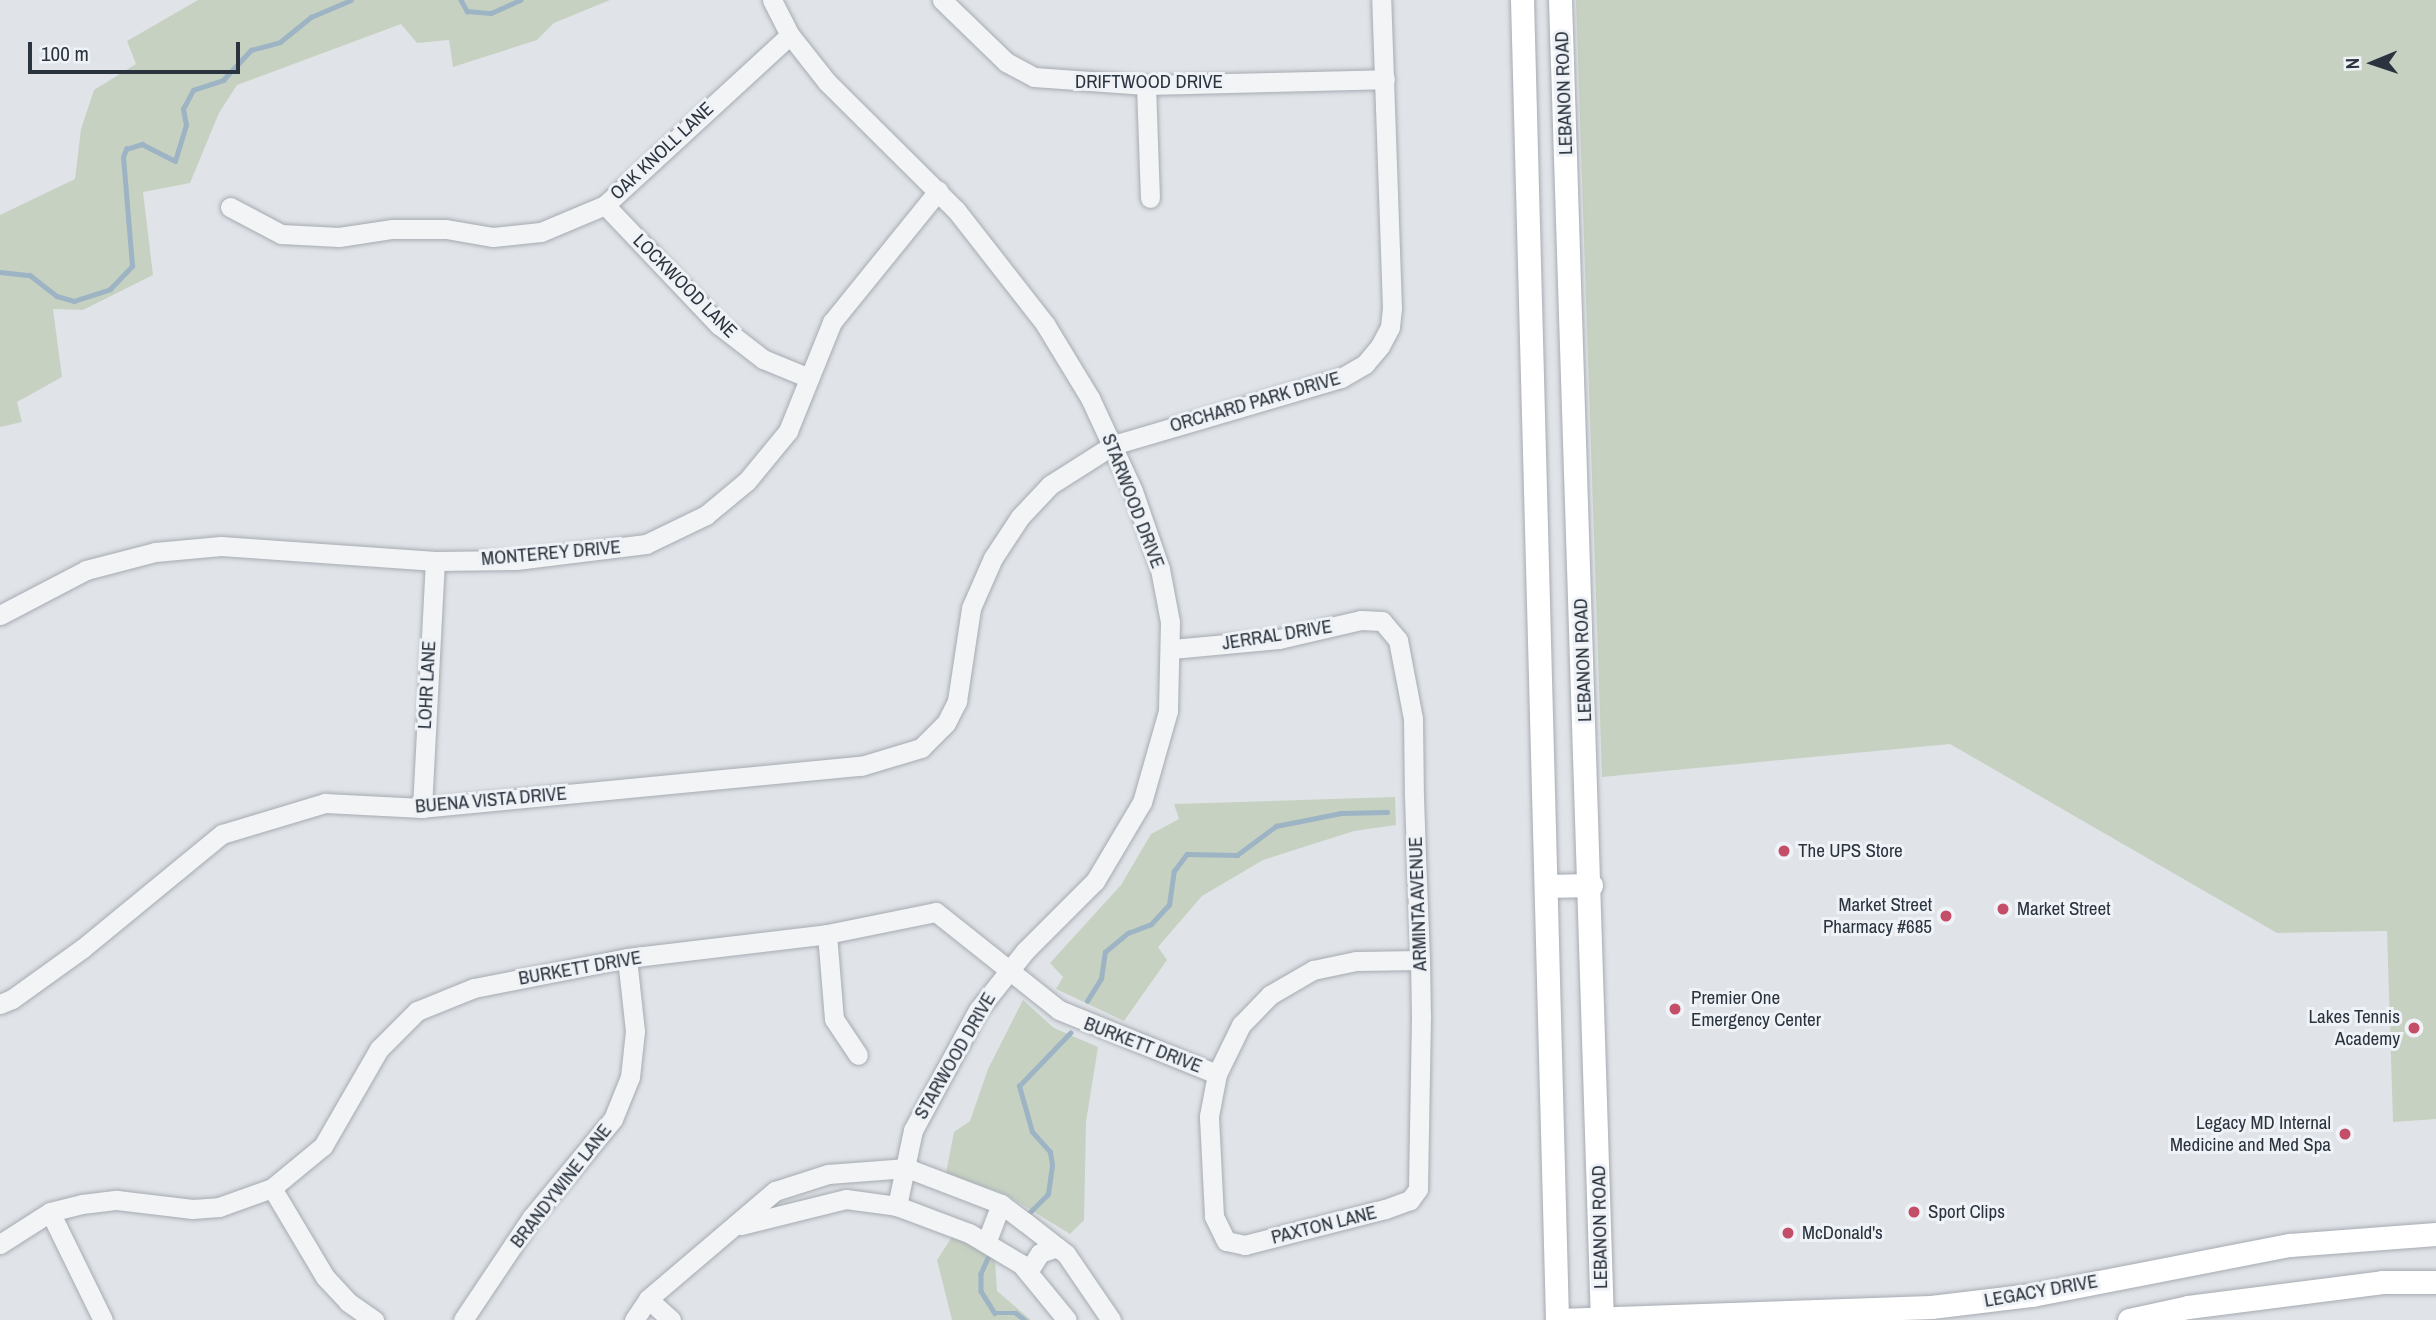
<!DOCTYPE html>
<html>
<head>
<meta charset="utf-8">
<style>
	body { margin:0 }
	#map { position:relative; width:2436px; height:1320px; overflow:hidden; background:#e0e4e8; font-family:"Archivo Narrow",sans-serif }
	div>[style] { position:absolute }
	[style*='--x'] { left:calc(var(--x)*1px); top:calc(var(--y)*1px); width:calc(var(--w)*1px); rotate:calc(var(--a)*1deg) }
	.green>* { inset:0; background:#c7d1c2 }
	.stream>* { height:4.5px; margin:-2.25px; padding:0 2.25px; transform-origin:2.25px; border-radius:2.25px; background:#9db4c5 }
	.roads { filter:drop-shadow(0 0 2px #a6abb2) drop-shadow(0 0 2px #a6abb2) }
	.minor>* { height:19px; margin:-9.5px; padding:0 9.5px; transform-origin:9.5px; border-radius:9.5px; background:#f2f4f6 }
	.major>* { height:23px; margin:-11.5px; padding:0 11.5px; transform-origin:11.5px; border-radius:11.5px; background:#fff }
	.dots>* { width:19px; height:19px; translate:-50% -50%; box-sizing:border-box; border:4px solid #eff2f6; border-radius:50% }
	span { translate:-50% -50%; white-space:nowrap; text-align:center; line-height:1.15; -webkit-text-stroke:6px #eff2f6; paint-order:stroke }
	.street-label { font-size:19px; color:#2a333e }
	.poi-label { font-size:19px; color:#2a333e }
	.left { translate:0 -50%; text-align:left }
	.right { translate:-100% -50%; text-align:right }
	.north { position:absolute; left:2338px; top:28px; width:70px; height:70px; -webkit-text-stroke:5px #eff2f6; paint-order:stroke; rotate:268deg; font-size:19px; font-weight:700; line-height:28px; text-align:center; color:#2a333e }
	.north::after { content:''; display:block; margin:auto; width:24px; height:32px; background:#2a333e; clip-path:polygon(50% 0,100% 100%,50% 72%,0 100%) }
	.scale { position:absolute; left:28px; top:42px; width:212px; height:32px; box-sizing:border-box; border:4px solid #2a333e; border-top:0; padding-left:9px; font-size:21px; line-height:24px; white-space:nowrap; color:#2a333e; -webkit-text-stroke:5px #eff2f6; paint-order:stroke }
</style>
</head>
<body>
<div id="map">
	<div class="green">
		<div style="clip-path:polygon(198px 0,610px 0,554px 23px,537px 40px,453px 67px,449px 40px,417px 43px,401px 24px,237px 85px,219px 113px,190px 183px,143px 192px,153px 275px,83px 310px,53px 309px,62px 377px,17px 402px,22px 422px,0 427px,0 215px,75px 179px,81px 129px,94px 90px,136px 64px,127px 41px)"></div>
		<div style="clip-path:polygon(1576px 0,2436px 0,2436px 1119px,2393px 1122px,2387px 931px,2277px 933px,1950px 744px,1602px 777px)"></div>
		<div style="clip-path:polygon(1395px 797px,1396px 825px,1354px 831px,1263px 860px,1202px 896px,1158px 947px,1167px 960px,1124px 1021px,1056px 989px,1063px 977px,1050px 963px,1121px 885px,1151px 834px,1179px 819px,1174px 804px)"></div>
		<div style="clip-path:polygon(1023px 1000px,1054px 1028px,1098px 1047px,1086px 1122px,1084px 1220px,1070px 1234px,1005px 1194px,946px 1173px,954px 1132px,970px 1121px,988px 1069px)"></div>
		<div style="clip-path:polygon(954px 1234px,995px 1258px,997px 1291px,1031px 1320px,952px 1320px,937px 1260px)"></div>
	</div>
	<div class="stream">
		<div style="--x:461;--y:0;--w:13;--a:61"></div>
		<div style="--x:467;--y:11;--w:24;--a:5"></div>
		<div style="--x:491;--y:13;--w:32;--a:-24"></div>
		<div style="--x:0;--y:272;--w:30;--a:6"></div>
		<div style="--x:30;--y:275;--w:34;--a:38"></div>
		<div style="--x:57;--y:296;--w:18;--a:16"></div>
		<div style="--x:74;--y:301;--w:38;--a:-18"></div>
		<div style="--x:110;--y:289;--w:32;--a:-46"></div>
		<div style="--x:132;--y:266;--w:109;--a:-94.7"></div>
		<div style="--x:123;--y:157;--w:9;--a:-69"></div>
		<div style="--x:126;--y:149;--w:17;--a:-17"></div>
		<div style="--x:142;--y:144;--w:37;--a:27"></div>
		<div style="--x:175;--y:161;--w:38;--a:-73"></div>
		<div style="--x:186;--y:125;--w:16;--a:-101"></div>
		<div style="--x:183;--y:109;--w:21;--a:-62"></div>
		<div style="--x:193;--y:90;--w:32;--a:-18"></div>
		<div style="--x:223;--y:80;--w:41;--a:-47"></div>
		<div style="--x:251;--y:50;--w:30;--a:-15"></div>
		<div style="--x:280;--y:42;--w:40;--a:-39"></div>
		<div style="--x:311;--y:17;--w:43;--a:-23"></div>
		<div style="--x:1087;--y:1001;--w:26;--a:-58"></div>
		<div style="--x:1101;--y:979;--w:27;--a:-82"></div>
		<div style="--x:1105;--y:952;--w:30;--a:-40"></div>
		<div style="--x:1128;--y:933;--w:25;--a:-21"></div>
		<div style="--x:1151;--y:924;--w:26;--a:-47"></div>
		<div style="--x:1169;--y:905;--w:34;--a:-82"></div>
		<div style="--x:1174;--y:871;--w:21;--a:-53"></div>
		<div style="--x:1187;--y:854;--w:50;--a:1.1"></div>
		<div style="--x:1237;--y:855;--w:49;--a:-36.6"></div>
		<div style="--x:1276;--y:826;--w:66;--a:-11.3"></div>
		<div style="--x:1341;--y:813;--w:46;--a:-1.2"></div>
		<div style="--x:1030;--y:1212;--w:25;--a:-45"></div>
		<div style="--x:1048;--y:1194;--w:29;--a:-82"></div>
		<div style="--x:1052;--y:1165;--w:13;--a:-99"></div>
		<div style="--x:1050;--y:1152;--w:27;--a:-132"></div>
		<div style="--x:1032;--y:1132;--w:48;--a:-105.8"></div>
		<div style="--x:1019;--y:1086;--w:74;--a:-46.1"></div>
		<div style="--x:988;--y:1258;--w:17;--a:114"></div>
		<div style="--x:981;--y:1274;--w:17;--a:90"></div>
		<div style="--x:981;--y:1291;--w:26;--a:58"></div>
		<div style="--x:995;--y:1313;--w:21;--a:0"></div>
		<div style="--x:1016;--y:1313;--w:11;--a:38"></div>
	</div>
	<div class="roads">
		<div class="minor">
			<div style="--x:772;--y:0;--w:39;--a:63"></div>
			<div style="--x:790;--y:35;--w:60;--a:51.8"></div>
			<div style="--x:827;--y:82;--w:182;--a:44.8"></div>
			<div style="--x:956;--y:210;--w:145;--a:52"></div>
			<div style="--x:1045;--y:324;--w:87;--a:58.7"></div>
			<div style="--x:1090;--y:398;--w:102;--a:65.2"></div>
			<div style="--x:1133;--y:491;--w:83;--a:70.9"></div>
			<div style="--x:1160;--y:569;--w:54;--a:79.3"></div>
			<div style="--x:1170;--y:622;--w:89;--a:91.3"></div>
			<div style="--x:1168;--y:711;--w:95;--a:105.9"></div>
			<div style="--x:1142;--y:802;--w:92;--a:120.7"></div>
			<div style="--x:1095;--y:881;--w:99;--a:135"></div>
			<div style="--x:1025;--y:951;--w:75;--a:128.5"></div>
			<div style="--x:978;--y:1010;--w:136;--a:118.4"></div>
			<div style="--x:913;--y:1130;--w:78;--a:101.9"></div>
			<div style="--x:942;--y:0;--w:89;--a:44.1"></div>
			<div style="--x:1006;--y:62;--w:32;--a:28"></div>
			<div style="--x:1034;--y:77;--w:112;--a:4.1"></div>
			<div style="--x:1146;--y:85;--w:239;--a:-1.4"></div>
			<div style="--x:1146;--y:85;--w:113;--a:88"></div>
			<div style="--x:605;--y:205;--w:166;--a:46.5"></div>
			<div style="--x:719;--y:325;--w:56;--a:37.7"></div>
			<div style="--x:763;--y:359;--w:50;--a:22.4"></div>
			<div style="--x:230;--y:207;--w:58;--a:27.9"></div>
			<div style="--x:281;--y:234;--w:58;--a:3"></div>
			<div style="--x:339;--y:237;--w:54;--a:-8.6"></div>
			<div style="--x:392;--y:229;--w:54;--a:0"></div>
			<div style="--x:446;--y:229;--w:48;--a:9.7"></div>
			<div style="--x:493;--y:237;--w:48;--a:-5.9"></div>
			<div style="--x:541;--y:232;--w:69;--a:-22.9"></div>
			<div style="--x:605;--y:205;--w:251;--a:-42.6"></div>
			<div style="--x:0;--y:615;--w:97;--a:-27.6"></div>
			<div style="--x:86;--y:570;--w:71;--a:-14.6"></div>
			<div style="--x:155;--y:552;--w:66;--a:-5.2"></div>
			<div style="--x:221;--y:546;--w:215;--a:4"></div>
			<div style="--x:435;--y:561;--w:81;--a:-0.7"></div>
			<div style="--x:516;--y:560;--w:131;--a:-7"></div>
			<div style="--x:646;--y:544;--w:67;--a:-25.8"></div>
			<div style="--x:706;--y:515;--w:53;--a:-39.7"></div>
			<div style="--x:747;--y:481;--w:65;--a:-50.6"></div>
			<div style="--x:788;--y:431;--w:118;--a:-68"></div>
			<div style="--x:832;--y:322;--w:169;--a:-51"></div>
			<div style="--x:1172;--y:649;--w:107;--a:-5.3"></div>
			<div style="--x:1279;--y:639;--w:84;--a:-13"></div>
			<div style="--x:1361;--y:620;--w:21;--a:3"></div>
			<div style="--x:1382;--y:621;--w:25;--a:50"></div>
			<div style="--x:1398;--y:640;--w:80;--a:79.2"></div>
			<div style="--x:1413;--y:719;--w:77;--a:89.3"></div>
			<div style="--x:1414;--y:796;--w:60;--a:88.1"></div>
			<div style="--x:1416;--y:856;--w:104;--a:87.8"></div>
			<div style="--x:1420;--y:960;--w:56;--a:89"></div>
			<div style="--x:1421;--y:1016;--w:173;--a:91"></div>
			<div style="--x:1418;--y:1189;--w:14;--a:126"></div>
			<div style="--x:1410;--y:1200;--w:27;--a:160"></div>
			<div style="--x:1385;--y:1209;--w:145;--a:165.6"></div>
			<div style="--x:1245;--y:1245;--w:19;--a:-168"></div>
			<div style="--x:1226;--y:1241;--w:28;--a:-116"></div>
			<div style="--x:1214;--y:1216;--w:100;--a:-92.9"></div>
			<div style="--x:1209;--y:1116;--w:43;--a:-79.2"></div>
			<div style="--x:1217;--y:1074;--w:55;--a:-63.9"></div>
			<div style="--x:1241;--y:1025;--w:42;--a:-46"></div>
			<div style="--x:1270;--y:995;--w:50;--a:-30.2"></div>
			<div style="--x:1313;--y:970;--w:44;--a:-11.8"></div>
			<div style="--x:1356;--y:961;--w:64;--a:-0.9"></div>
			<div style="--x:422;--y:808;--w:247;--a:-87"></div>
			<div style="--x:827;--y:934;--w:85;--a:85.3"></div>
			<div style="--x:834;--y:1019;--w:43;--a:56.3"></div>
			<div style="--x:0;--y:1004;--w:13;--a:-23"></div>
			<div style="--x:12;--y:999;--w:87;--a:-35.7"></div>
			<div style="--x:83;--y:948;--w:180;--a:-39.4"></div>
			<div style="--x:222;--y:834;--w:108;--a:-16.8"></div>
			<div style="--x:325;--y:803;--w:97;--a:3"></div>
			<div style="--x:422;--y:808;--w:441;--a:-5.5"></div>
			<div style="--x:861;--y:766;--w:63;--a:-16.7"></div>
			<div style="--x:921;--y:748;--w:35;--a:-45"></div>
			<div style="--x:946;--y:723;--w:25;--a:-63"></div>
			<div style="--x:957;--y:701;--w:94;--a:-81.4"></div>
			<div style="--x:971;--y:608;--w:55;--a:-66.3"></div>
			<div style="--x:993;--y:558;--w:49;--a:-56.6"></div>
			<div style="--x:1020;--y:517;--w:44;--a:-46.8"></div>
			<div style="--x:1050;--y:485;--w:75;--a:-32.4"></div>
			<div style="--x:1113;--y:445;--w:238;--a:-16.4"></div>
			<div style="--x:1341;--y:378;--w:28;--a:-30"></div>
			<div style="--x:1365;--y:364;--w:23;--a:-50"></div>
			<div style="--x:1380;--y:346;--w:21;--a:-62"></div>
			<div style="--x:1390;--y:327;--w:19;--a:-84"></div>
			<div style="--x:1392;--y:308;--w:308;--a:-92"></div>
			<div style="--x:272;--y:1188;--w:104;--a:59.2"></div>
			<div style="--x:325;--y:1277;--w:34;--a:47"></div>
			<div style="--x:348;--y:1302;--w:32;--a:35"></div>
			<div style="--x:50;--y:1212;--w:120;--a:63.9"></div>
			<div style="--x:741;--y:1225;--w:108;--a:-13.9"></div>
			<div style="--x:846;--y:1199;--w:51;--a:7.8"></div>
			<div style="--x:897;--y:1206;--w:77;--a:20.6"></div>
			<div style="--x:969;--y:1233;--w:61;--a:30.8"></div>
			<div style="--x:1021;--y:1264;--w:72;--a:50.6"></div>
			<div style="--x:986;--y:1243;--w:42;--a:-69"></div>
			<div style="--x:0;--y:1244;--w:59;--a:-32.6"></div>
			<div style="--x:50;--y:1212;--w:33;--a:-14"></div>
			<div style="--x:82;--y:1204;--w:35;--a:-7"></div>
			<div style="--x:117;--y:1200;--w:76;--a:6.8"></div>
			<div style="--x:192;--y:1209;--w:27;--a:-4"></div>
			<div style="--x:219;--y:1207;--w:56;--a:-19.7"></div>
			<div style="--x:272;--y:1188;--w:66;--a:-39.5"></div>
			<div style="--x:323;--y:1146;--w:112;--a:-60"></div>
			<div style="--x:379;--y:1049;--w:54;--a:-45"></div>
			<div style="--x:417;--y:1011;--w:61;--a:-22"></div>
			<div style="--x:474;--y:988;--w:156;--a:-11.1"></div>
			<div style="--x:627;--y:958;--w:201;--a:-6.8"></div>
			<div style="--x:827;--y:934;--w:111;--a:-11.4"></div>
			<div style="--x:936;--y:912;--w:157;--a:38.5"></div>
			<div style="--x:1059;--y:1010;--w:170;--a:22.1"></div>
			<div style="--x:1028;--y:1272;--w:22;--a:-58"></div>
			<div style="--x:1040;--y:1253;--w:18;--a:-19"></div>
			<div style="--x:648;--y:1299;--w:31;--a:42"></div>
			<div style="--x:463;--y:1320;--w:124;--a:-56.2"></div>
			<div style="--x:532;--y:1217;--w:127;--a:-50.4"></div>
			<div style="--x:613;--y:1119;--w:45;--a:-68"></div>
			<div style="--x:630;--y:1077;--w:46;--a:-83.8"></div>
			<div style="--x:635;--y:1031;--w:73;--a:-96.3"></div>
			<div style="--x:634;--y:1320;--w:25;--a:-56"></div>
			<div style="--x:648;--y:1299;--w:167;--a:-40.4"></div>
			<div style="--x:775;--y:1191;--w:56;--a:-17.8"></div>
			<div style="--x:828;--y:1174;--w:79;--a:-4.3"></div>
			<div style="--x:907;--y:1168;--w:101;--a:21"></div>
			<div style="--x:1001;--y:1204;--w:30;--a:37"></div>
			<div style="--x:1025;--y:1222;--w:52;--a:38"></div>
			<div style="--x:1066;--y:1254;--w:80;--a:55.7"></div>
		</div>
		<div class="major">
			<div style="--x:1522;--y:0;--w:1320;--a:88.48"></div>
			<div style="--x:1560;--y:0;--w:1321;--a:88.18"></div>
			<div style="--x:1546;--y:886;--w:45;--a:-1.3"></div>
			<div style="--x:1559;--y:1320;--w:372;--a:-2"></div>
			<div style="--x:1931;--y:1307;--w:102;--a:-6.8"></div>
			<div style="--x:2032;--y:1295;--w:263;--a:-11"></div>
			<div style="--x:2290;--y:1245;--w:146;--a:-4.3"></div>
			<div style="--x:2129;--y:1320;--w:60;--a:-12.4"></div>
			<div style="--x:2188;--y:1307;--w:196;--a:-7.3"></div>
			<div style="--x:2382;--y:1282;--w:54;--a:0"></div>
		</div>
	</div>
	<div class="dots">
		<div style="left:1784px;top:851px;background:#c44d68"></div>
		<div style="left:2003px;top:909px;background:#c44d68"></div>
		<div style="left:1946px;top:916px;background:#c44d68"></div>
		<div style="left:1675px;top:1009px;background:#c44d68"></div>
		<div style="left:2414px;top:1028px;background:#c44d68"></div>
		<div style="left:2345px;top:1134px;background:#c44d68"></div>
		<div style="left:1914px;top:1212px;background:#c44d68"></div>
		<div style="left:1788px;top:1233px;background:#c44d68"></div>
	</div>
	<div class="street-label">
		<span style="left:1149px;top:82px">DRIFTWOOD DRIVE</span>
		<span style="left:1564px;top:93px;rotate:-92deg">LEBANON ROAD</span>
		<span style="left:662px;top:151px;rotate:-43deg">OAK KNOLL LANE</span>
		<span style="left:685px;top:286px;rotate:45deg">LOCKWOOD LANE</span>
		<span style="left:1255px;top:402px;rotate:-16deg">ORCHARD PARK DRIVE</span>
		<span style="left:1133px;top:501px;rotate:69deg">STARWOOD DRIVE</span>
		<span style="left:551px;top:553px;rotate:-5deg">MONTEREY DRIVE</span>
		<span style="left:1277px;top:635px;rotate:-9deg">JERRAL DRIVE</span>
		<span style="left:1583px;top:660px;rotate:-92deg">LEBANON ROAD</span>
		<span style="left:427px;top:685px;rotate:-87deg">LOHR LANE</span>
		<span style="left:491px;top:800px;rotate:-5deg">BUENA VISTA DRIVE</span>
		<span style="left:1418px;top:904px;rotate:-92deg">ARMINTA AVENUE</span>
		<span style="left:580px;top:968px;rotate:-10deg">BURKETT DRIVE</span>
		<span style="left:1143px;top:1045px;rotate:21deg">BURKETT DRIVE</span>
		<span style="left:955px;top:1056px;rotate:-60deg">STARWOOD DRIVE</span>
		<span style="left:561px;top:1186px;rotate:-52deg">BRANDYWINE LANE</span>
		<span style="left:1324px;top:1225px;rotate:-14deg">PAXTON LANE</span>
		<span style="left:1600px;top:1227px;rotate:-91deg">LEBANON ROAD</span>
		<span style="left:2041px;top:1291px;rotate:-10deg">LEGACY DRIVE</span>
	</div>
	<div class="poi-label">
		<span class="left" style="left:1798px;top:851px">The UPS Store</span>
		<span class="right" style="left:1932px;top:916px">Market Street<br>Pharmacy #685</span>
		<span class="left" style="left:2017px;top:909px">Market Street</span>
		<span class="left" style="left:1691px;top:1009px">Premier One<br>Emergency Center</span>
		<span class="right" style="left:2400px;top:1028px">Lakes Tennis<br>Academy</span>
		<span class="right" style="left:2331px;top:1134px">Legacy MD Internal<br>Medicine and Med Spa</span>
		<span class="left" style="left:1928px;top:1212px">Sport Clips</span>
		<span class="left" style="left:1802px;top:1233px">McDonald's</span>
	</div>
	<div class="north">N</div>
	<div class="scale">100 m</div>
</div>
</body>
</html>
